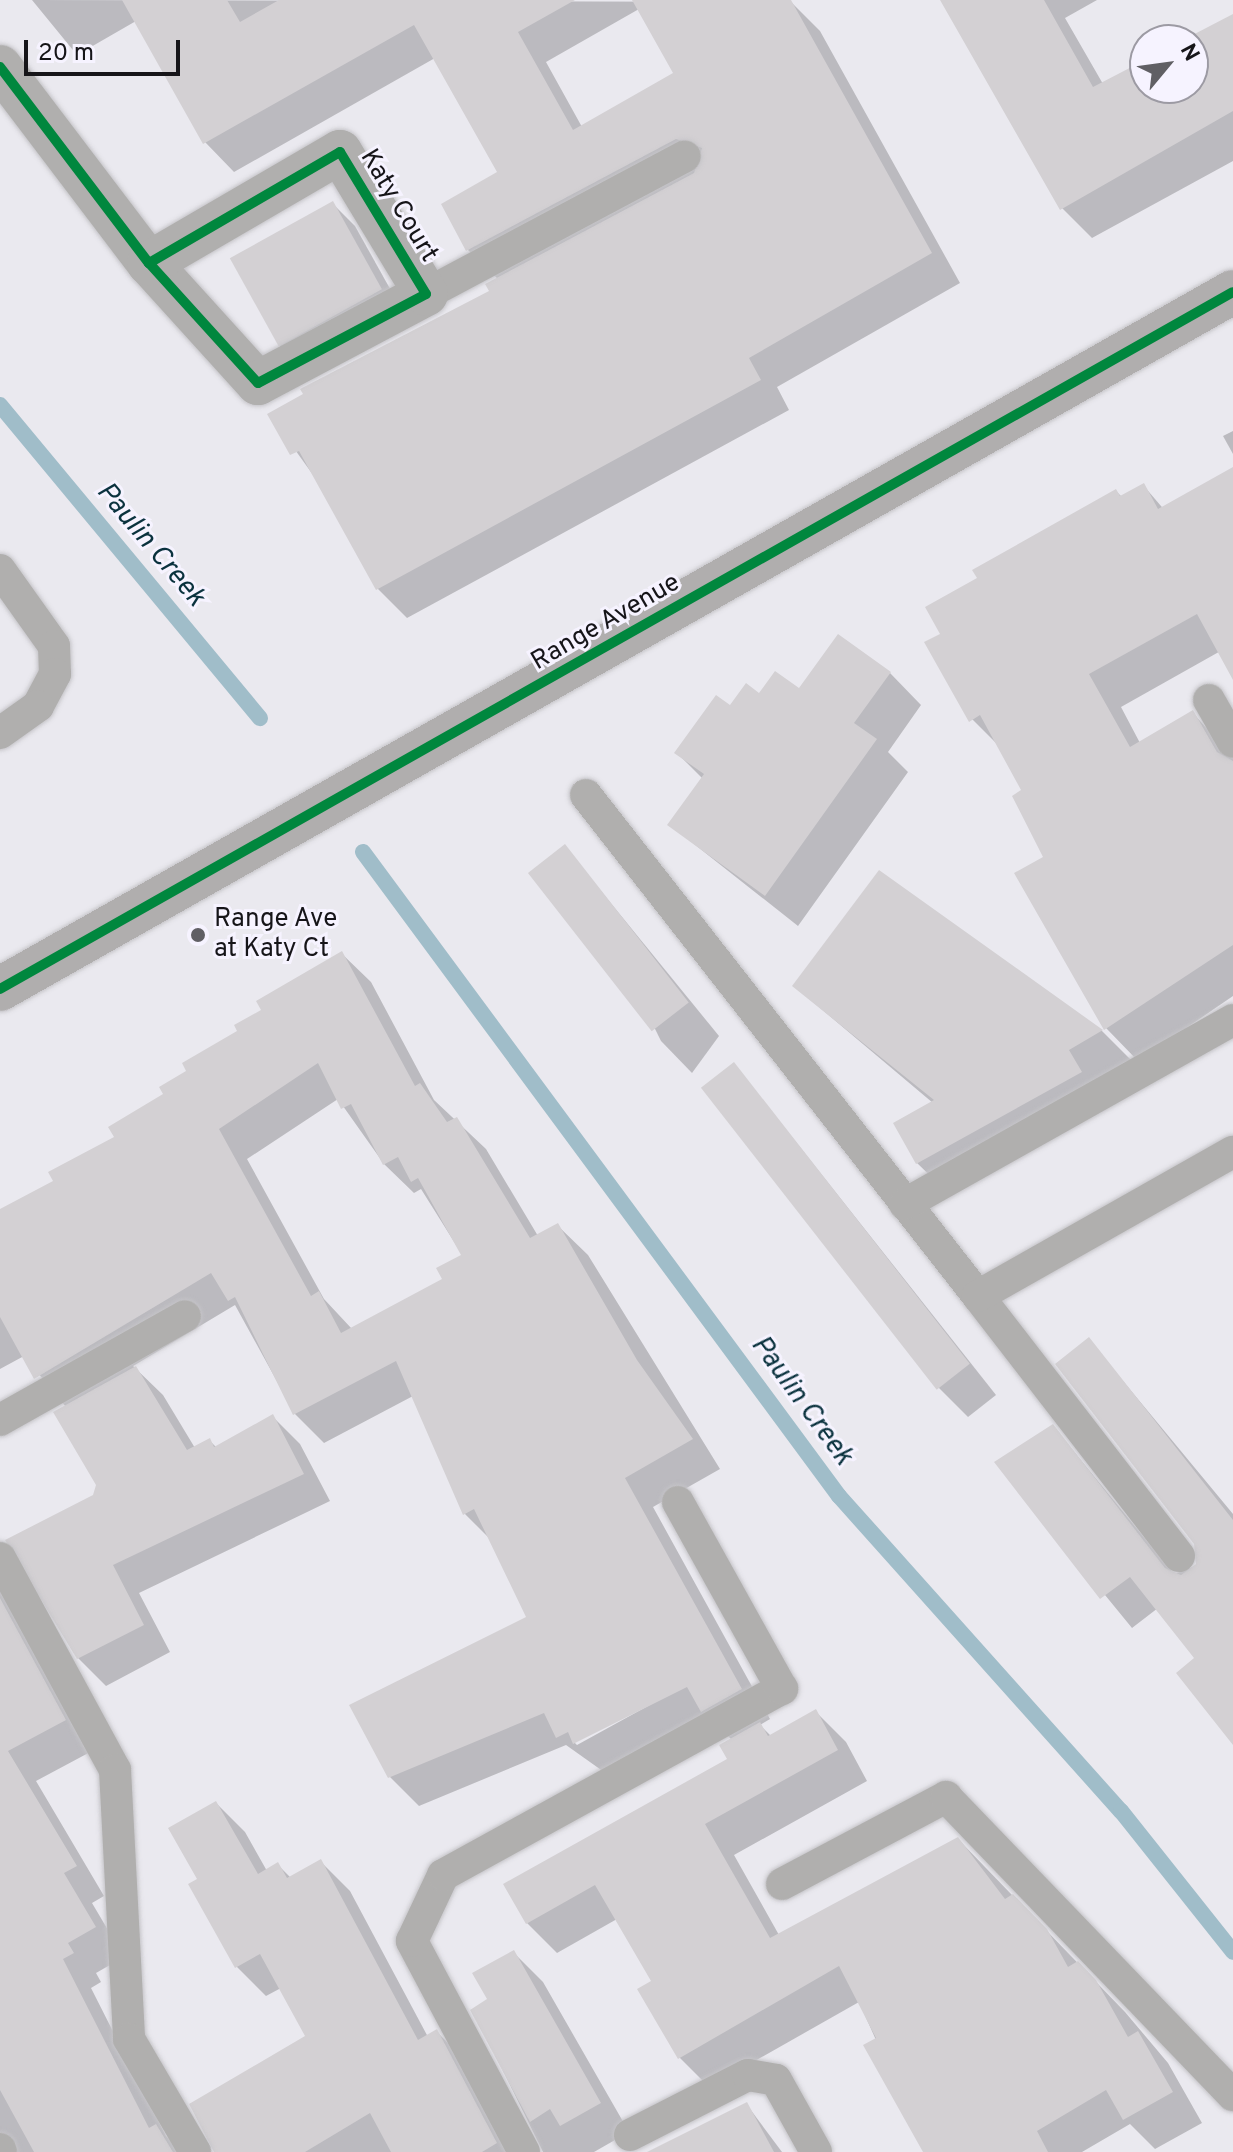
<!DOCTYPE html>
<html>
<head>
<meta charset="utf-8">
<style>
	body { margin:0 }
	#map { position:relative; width:1233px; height:2152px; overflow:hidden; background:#eae9ef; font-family:Overpass,sans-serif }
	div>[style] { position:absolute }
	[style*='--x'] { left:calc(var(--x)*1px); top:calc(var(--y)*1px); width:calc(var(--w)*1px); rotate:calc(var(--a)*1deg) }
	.shadow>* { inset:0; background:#0003 }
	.stream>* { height:16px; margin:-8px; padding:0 8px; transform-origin:8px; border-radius:8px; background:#a0bdc9 }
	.building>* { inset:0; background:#d3d0d3; transform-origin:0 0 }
	.roads { filter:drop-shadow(0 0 2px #c5c4c8) drop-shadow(0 0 2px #c5c4c8) }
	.lane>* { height:32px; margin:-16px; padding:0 16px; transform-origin:16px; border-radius:16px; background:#b0afae }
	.street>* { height:44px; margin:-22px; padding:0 22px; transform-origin:22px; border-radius:22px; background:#b0afae }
	.secondary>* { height:44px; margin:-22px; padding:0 22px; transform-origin:22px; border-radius:22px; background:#b0aeae }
	.cycleway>* { height:10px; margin:-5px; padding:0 5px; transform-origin:5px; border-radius:5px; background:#00873e }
	.dots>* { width:22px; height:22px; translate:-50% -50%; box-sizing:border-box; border:4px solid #f6f3ff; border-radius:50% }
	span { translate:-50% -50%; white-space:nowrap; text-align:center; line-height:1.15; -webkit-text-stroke:6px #f6f3ff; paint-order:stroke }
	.street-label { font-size:26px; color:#161519 }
	.poi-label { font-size:26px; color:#161519 }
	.left { translate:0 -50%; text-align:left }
	.water-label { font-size:28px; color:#0a323e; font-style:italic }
	.north { position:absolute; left:1129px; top:24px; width:80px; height:80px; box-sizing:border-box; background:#f6f3ff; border:2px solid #9c9aa3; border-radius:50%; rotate:61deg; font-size:22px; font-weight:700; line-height:32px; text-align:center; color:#161519 }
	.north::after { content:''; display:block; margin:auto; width:28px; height:36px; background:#605f64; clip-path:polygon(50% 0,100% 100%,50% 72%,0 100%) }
	.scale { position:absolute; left:24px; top:40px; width:156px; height:36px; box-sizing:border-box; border:4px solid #161519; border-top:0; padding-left:10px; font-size:24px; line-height:28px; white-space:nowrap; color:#161519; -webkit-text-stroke:6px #f6f3ff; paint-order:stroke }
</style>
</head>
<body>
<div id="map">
	<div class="shadow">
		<div style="clip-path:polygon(evenodd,32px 0,791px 2px,820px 31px,960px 283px,777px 387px,789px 410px,407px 618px,377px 588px,316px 479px,270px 415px,492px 292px,498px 279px,468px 250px,500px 173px,435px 58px,234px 172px,205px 142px,136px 21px,77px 55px,32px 0,639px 9px,675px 74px,582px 127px,546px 62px,639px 9px)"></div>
		<div style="clip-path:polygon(943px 0,1097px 0,1065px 18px,1103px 84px,1145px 62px,1145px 88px,1193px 88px,1193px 40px,1187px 40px,1233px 16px,1233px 161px,1092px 238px,1062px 208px)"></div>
		<div style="clip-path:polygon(333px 204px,355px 226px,403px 312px,300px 366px,278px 344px)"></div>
		<div style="clip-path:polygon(1233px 431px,1233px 454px,1223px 436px)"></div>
		<div style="clip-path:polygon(1143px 485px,1233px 590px,1233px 644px,1121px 707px,1140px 743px,1193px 713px,1233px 758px,1233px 996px,1138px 1061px,1106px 1028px,1024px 791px,999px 746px,966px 713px,942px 635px,979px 579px,1116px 491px,1122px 497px)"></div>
		<div style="clip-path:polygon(890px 673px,921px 705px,888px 752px,908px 772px,798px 926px,670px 825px,703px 779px,677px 753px,731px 708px,760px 696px)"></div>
		<div style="clip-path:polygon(565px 847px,719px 1036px,692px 1073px,661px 1041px)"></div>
		<div style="clip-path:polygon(880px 873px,1102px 1031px,1131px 1060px,947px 1192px,917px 1163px,933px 1103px,794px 986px)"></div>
		<div style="clip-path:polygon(evenodd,341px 953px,371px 982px,434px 1100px,486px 1149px,538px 1236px,558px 1226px,588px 1255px,720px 1469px,653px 1507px,770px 1719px,760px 1725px,771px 1736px,816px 1712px,846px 1742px,867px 1781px,734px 1855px,779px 1935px,958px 1839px,1125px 2012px,1168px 2063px,1202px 2123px,1155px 2149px,1130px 2124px,1082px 2152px,926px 2152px,859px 2002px,709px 2087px,679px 2057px,654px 1982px,617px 1919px,557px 1953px,527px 1923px,730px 1760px,732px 1740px,710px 1718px,604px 1772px,566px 1745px,419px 1806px,389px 1776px,528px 1618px,491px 1540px,465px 1514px,413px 1396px,324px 1443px,295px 1414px,235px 1305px,133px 1366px,163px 1395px,195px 1448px,209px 1440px,217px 1448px,273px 1417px,300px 1444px,330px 1501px,139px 1593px,170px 1652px,106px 1686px,78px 1658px,99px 1485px,66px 1407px,24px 1356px,0 1369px,0 1220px,116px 1138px,189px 1071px,341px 953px,338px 1099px,384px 1164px,414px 1193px,421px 1189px,463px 1256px,445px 1280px,352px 1329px,324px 1299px,247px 1159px,338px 1099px,341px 953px,695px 1680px,577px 1745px,574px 1742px,695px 1680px)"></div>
		<div style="clip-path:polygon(735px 1065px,996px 1395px,968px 1417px,939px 1388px)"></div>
		<div style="clip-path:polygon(1089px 1340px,1233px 1514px,1233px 1744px,1197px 1658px,1158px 1608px,1132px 1628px,997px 1463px,1053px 1426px,1174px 1574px,1198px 1565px,1196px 1544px)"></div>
		<div style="clip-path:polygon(0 1573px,94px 1750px,36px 1781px,104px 1896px,92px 1903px,124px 1957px,96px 1973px,101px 1982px,91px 1988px,166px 2136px,182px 2152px,0 2152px)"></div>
		<div style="clip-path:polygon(216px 1803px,245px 1832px,267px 1871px,278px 1865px,291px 1878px,320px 1861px,350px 1891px,428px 2037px,437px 2032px,466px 2061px,515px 2152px,216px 2152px,307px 2037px,281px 1988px,266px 1996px,237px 1967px,200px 1880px)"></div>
		<div style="clip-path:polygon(514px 1953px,543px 1982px,629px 2132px,594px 2152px,543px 2152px,473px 2010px,490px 2000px)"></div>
		<div style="clip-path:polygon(747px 2105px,782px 2152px,651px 2152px)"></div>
	</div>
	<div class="stream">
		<div style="--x:0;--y:405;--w:407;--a:50.3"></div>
		<div style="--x:363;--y:852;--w:801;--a:53.53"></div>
		<div style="--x:839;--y:1496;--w:423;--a:48.2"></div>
		<div style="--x:1121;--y:1811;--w:180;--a:51.5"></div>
	</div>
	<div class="building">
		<div style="clip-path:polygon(122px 0,227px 0,240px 22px,279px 0,575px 0,518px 32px,573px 130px,673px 73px,632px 0,791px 0,932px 253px,749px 358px,761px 380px,376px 590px,299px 451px,290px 455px,267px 414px,303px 394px,300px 389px,489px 291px,485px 284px,694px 173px,702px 148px,676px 139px,466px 251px,441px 204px,497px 172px,414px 25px,203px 144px)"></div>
		<div style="clip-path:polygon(940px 0,1044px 0,1093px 87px,1145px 60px,1145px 88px,1193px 88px,1193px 40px,1183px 40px,1233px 14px,1233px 111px,1060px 210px)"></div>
		<div style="left:333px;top:201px;width:101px;height:118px;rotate:61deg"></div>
		<div style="clip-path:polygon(1233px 467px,1233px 680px,1197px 614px,1089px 674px,1130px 747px,1193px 710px,1217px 752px,1233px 761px,1233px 945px,1104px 1030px,1014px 873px,1043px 857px,1012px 796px,1021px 790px,980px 715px,969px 722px,924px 642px,940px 634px,925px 607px,977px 578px,972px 570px,1116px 489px,1120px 496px,1144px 483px,1158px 509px)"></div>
		<div style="clip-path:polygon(838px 634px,891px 672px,854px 723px,877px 739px,765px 896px,667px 825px,704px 774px,674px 753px,716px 695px,730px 705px,746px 683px,759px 693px,775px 671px,799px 688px)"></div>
		<div style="left:565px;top:844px;width:201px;height:47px;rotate:52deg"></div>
		<div style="clip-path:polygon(879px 870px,1103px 1030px,1069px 1050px,1082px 1072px,916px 1164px,893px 1123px,934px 1100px,792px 986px)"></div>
		<div style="clip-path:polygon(evenodd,342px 951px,415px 1086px,420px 1083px,447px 1122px,457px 1117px,530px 1238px,558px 1223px,637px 1360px,693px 1439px,625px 1478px,742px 1689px,701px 1712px,687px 1687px,573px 1744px,568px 1732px,556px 1738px,544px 1713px,388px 1778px,349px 1705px,526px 1617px,474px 1509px,463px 1515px,396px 1361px,293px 1415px,235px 1297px,228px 1301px,211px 1273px,34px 1379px,0 1317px,0 1209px,53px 1181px,48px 1172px,114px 1137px,108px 1127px,163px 1094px,159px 1087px,186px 1071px,182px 1063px,237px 1031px,234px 1025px,261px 1010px,256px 1001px,342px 951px,318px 1063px,341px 1109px,351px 1104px,383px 1165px,398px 1157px,411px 1182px,418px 1178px,461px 1255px,436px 1268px,442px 1279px,341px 1333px,319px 1291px,311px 1296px,219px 1129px,318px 1063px)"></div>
		<div style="left:734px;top:1062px;width:383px;height:42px;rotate:52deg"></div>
		<div style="clip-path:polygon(1089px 1337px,1233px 1520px,1233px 1745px,1176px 1673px,1194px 1658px,1130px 1577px,1100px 1599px,994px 1462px,1053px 1424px,1165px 1568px,1181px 1575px,1196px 1564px,1194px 1544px,1055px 1364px)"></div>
		<div style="clip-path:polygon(136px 1366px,187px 1450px,210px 1438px,214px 1447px,273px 1414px,304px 1474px,113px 1565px,144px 1625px,77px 1659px,5px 1540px,93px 1495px,96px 1485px,53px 1412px)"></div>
		<div style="clip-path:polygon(0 1598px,66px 1720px,8px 1751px,77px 1866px,64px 1873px,96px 1927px,68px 1943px,74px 1953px,63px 1959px,149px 2128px,156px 2124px,173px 2152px,34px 2152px,0 2090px)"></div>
		<div style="clip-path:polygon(816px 1709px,838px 1750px,705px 1824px,770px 1938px,958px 1837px,1005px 1899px,1013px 1894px,1047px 1929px,1068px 1967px,1078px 1961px,1096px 1980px,1128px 2037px,1138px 2031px,1173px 2092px,1123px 2120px,1106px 2090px,1037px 2131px,1048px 2152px,923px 2152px,863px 2045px,876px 2038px,839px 1966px,678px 2059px,637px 1989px,651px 1981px,595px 1885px,526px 1924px,503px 1884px,727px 1759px,719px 1745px,760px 1722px,768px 1736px)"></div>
		<div style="clip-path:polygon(216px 1801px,258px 1874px,278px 1862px,287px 1878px,321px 1859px,418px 2040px,437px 2029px,497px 2143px,482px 2152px,391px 2152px,370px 2113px,305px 2152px,214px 2152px,189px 2104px,305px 2036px,260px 1954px,235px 1968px,188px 1884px,197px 1879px,168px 1828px)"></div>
		<div style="clip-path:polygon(514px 1950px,601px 2103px,560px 2126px,550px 2109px,530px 2122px,470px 2010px,487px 1999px,472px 1973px)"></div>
		<div style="clip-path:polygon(747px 2102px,774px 2152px,647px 2152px)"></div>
	</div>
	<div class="roads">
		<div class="lane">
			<div style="--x:426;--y:294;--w:293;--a:-28"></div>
			<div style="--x:0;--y:570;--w:93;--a:54.6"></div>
			<div style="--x:54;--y:646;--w:28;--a:88"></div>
			<div style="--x:55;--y:674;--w:36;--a:118"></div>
			<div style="--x:38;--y:706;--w:47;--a:144.6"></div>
			<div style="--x:1209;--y:700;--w:48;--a:60.3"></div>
			<div style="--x:586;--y:795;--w:636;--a:51.96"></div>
			<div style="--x:905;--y:1204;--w:376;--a:-29.3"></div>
			<div style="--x:0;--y:1420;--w:212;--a:-29.3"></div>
			<div style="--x:1179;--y:1556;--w:329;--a:-127.7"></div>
			<div style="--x:978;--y:1296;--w:293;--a:-29.5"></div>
			<div style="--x:0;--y:1558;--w:241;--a:61.5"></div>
			<div style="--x:115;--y:1770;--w:269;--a:87"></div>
			<div style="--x:129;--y:2039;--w:131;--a:59.7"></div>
			<div style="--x:782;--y:1884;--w:186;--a:-27.9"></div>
			<div style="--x:946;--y:1797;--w:414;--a:46.1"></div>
			<div style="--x:630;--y:2135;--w:132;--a:-27"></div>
			<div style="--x:748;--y:2075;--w:28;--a:10"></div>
			<div style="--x:776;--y:2080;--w:82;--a:60.9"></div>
			<div style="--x:0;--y:2149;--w:3;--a:72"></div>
			<div style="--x:524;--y:2152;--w:239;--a:-118"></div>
			<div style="--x:412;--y:1941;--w:73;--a:-64.8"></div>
			<div style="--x:443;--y:1875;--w:387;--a:-28.8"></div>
			<div style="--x:782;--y:1689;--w:214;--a:-119.1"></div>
		</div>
		<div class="street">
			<div style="--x:0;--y:67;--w:246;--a:52.8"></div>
			<div style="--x:149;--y:263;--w:162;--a:47.8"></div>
			<div style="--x:258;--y:383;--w:190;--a:-27.9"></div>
			<div style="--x:426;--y:294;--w:166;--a:-121.2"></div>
			<div style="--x:340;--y:152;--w:221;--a:149.8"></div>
		</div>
		<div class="secondary">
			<div style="--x:0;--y:989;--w:1416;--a:-29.48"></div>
		</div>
	</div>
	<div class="cycleway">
		<div style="--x:0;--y:67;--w:246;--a:52.8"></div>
		<div style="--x:149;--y:263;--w:162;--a:47.8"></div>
		<div style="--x:258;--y:383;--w:190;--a:-27.9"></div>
		<div style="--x:426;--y:294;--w:166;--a:-121.2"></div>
		<div style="--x:340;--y:152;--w:221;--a:149.8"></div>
		<div style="--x:0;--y:989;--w:1416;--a:-29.48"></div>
	</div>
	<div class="dots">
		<div style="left:198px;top:935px;background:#605f64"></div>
	</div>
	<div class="street-label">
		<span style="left:398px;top:206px;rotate:59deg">Katy Court</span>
		<span style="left:606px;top:623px;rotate:-30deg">Range Avenue</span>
	</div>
	<div class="poi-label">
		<span class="left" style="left:214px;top:935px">Range Ave<br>at Katy Ct</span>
	</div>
	<div class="water-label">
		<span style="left:150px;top:545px;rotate:50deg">Paulin Creek</span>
		<span style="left:801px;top:1401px;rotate:54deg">Paulin Creek</span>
	</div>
	<div class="north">N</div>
	<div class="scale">20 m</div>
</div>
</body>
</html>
